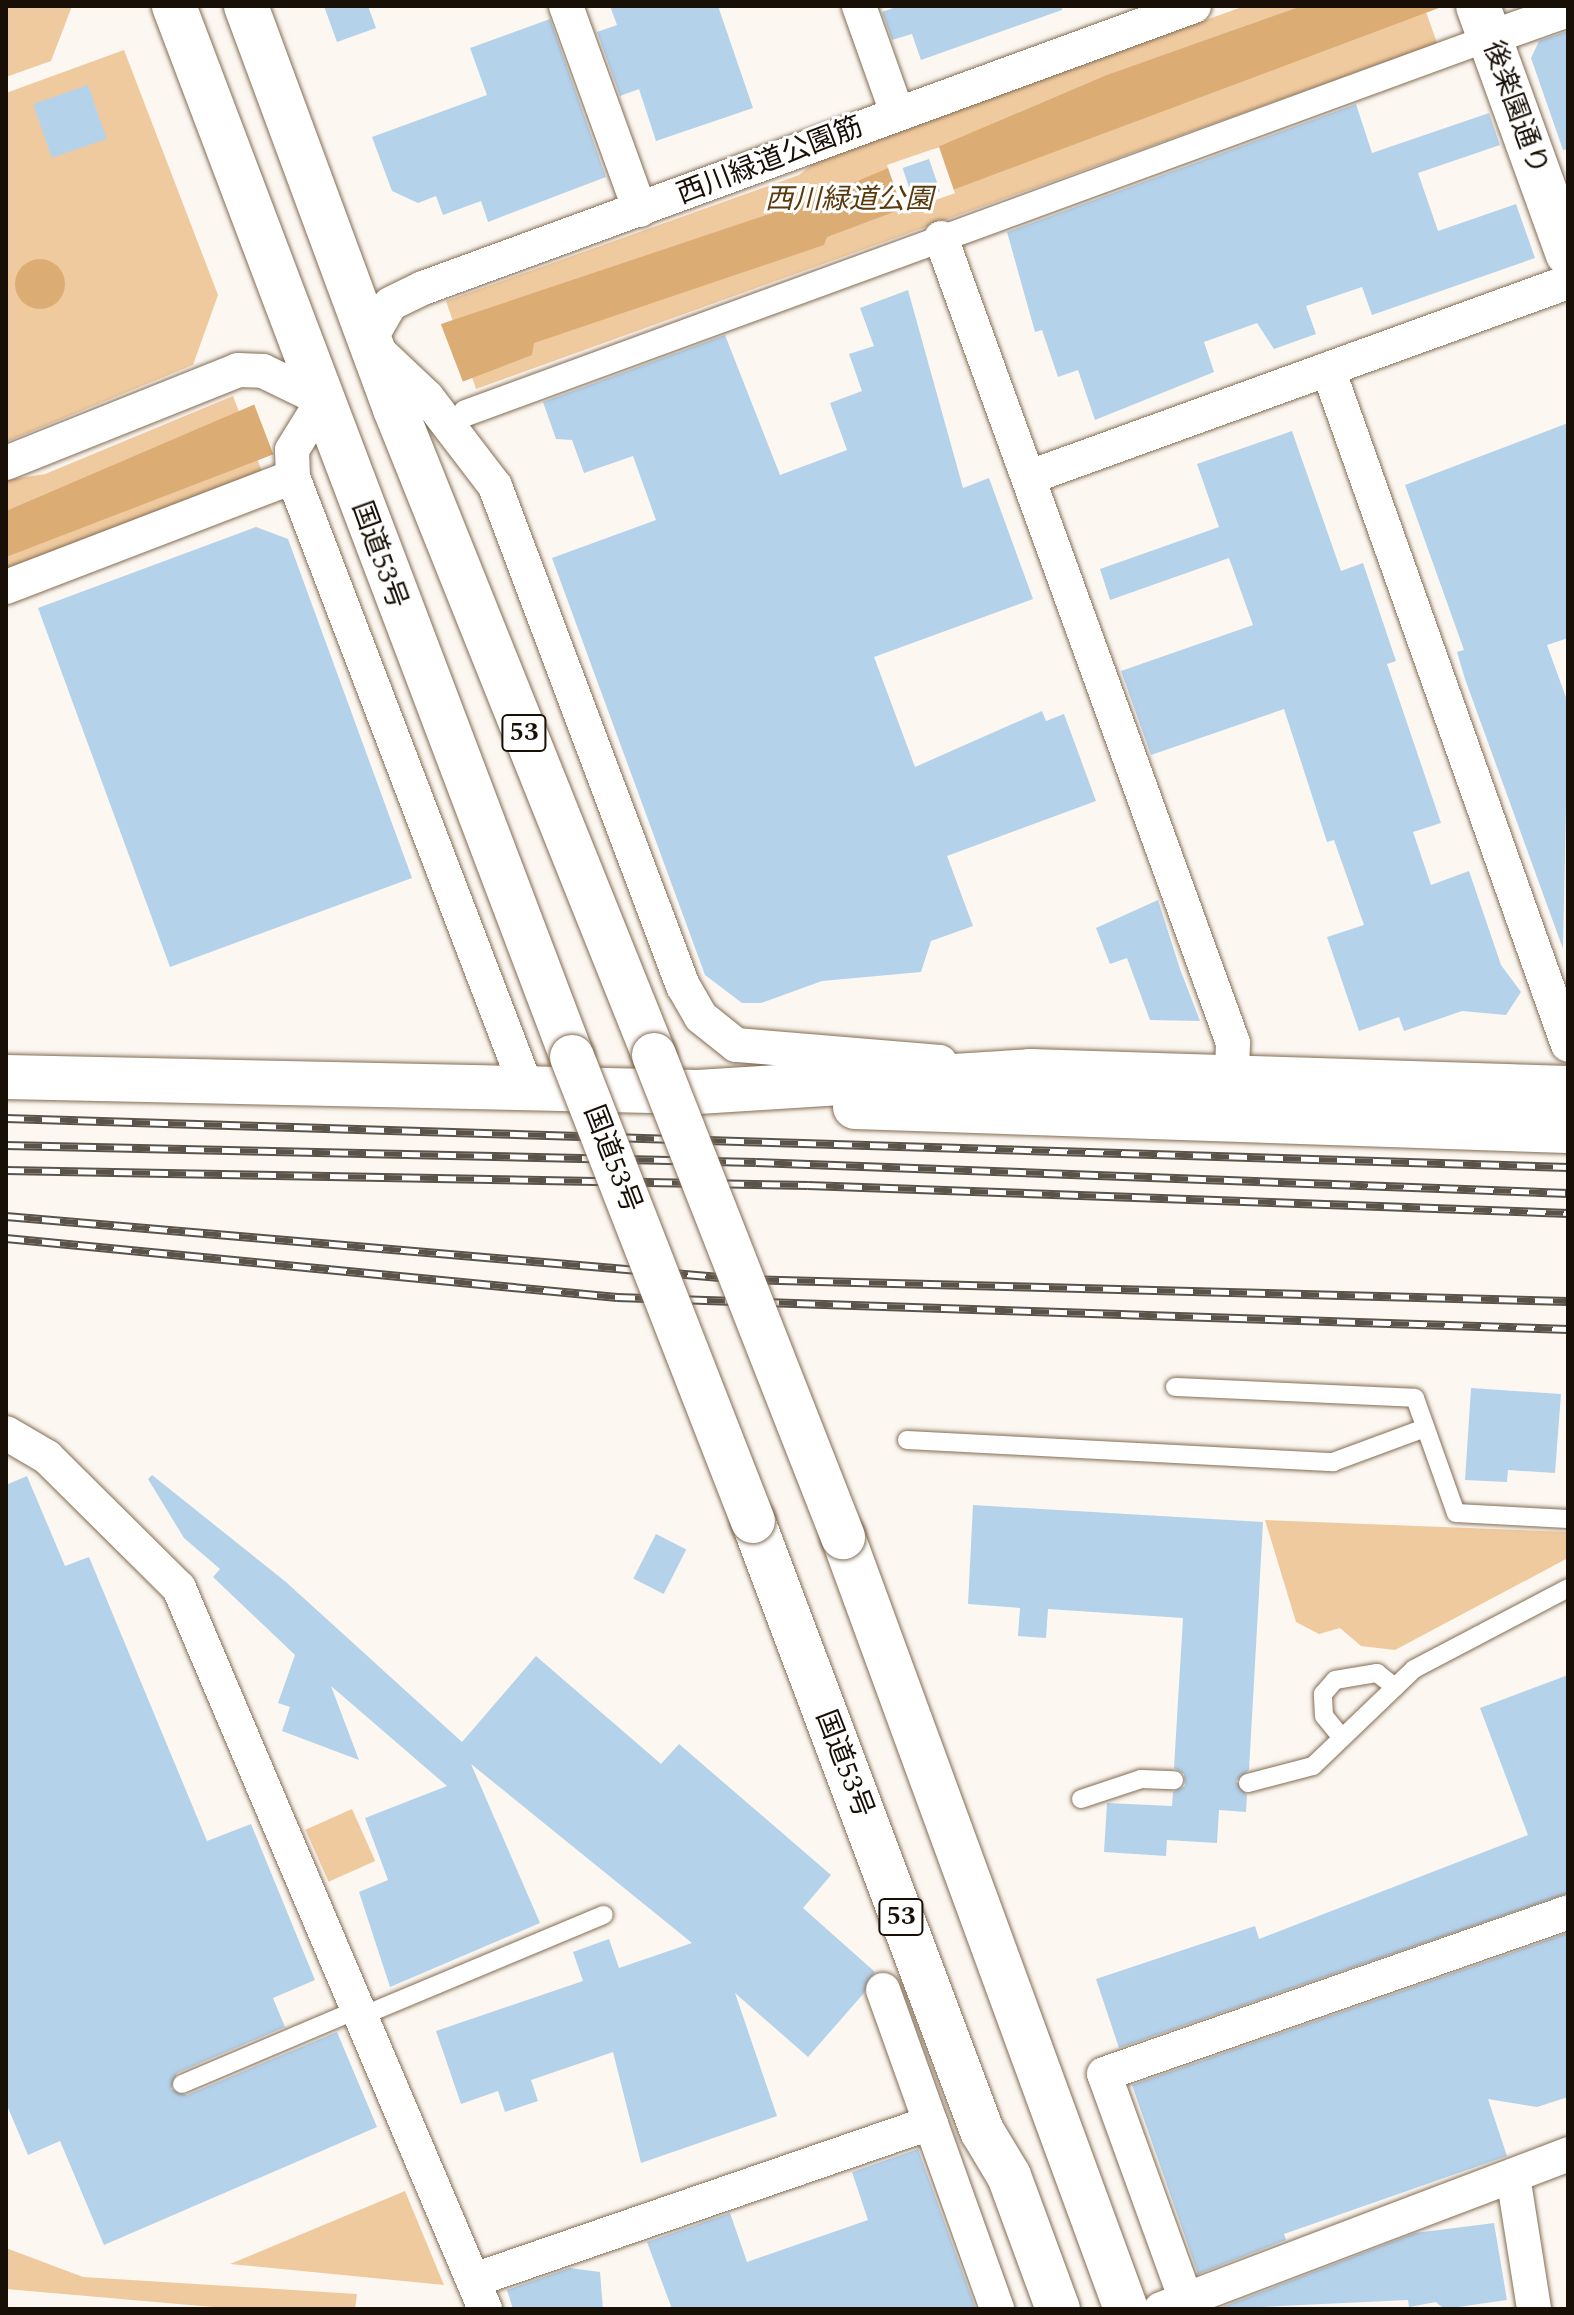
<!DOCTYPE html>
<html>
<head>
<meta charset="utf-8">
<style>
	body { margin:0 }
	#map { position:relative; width:1574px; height:2315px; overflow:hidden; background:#fcf7f1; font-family:Spectral,"Noto Sans JP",serif }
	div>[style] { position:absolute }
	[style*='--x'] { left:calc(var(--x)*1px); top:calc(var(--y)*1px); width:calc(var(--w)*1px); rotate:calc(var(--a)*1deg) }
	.green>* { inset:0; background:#f0ca9f; transform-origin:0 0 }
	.water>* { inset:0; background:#dbac73 }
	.round { border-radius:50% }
	.pier>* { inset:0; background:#fcf7f1; transform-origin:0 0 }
	.building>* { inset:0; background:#b5d2eb; transform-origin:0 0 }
	.roads { filter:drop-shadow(0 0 2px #836d53) drop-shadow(0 0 2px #836d53) }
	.service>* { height:18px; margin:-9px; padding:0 9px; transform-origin:9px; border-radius:9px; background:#fff }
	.pedestrian>* { height:26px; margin:-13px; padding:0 13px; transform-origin:13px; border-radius:13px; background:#fff }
	.minor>* { height:34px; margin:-17px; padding:0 17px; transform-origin:17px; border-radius:17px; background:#fff }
	.tertiary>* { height:44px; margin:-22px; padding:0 22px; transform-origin:22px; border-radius:22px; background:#fff }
	.trunk>* { height:44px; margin:-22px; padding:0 22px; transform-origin:22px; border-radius:22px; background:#fff }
	.rail>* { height:9px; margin-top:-4.5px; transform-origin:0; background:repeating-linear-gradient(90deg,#fff 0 18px,#5a534a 0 36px); box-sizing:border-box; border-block:2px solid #5a534a }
	.bridges { filter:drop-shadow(0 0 2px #836d53) drop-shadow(0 0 2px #836d53) }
	.trunk-bridge>* { height:44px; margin:-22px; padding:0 22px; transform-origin:22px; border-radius:22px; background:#fff }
	span { translate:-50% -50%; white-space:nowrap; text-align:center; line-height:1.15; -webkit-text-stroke:6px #fff; paint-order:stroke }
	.shield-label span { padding:2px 6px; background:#fff; border:2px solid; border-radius:6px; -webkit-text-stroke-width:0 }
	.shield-label { font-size:26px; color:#181006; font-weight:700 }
	.street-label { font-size:28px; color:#181006 }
	.park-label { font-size:28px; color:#5a3a0d; font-style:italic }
	.frame { position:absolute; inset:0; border:8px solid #181006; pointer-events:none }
</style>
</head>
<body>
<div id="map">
	<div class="green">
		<div style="clip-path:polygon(6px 6px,72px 6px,51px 61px,6px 77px)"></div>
		<div style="clip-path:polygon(1245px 6px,1424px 6px,1437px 43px,476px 389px,446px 301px,799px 175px,823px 156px)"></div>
		<div style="clip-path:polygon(124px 50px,218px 295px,193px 365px,6px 442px,6px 93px)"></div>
		<div style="clip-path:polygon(233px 396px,263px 474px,6px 574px,6px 480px,45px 474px)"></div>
		<div style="clip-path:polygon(1265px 1520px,1568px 1532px,1568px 1558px,1395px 1650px,1361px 1646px,1340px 1628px,1319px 1634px,1296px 1622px)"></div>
		<div style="left:352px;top:1809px;width:57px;height:51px;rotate:66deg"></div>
		<div style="clip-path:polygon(405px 2191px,444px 2285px,230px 2264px)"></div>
		<div style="clip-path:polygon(6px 2248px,83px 2277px,357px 2294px,355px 2309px,236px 2309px,6px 2289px)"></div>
	</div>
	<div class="water">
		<div style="clip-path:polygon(1302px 6px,1444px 6px,827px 237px,824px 245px,534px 343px,532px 355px,6px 557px,6px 511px,444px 323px,820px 197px,1107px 75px)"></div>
		<div class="round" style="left:15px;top:259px;width:50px;height:50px"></div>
	</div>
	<div class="pier">
		<div style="left:939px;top:147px;width:49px;height:55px;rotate:71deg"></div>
		<div style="left:440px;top:322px;width:65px;height:203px;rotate:69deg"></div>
	</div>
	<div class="building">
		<div style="clip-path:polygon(324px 6px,368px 6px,376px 28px,337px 42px)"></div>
		<div style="clip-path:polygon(610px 6px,718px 6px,753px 108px,656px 141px,639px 89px,620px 96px,597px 32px,617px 25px)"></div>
		<div style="clip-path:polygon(899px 6px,1062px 6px,1062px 10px,921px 60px,912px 34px,892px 40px,882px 12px)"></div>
		<div style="clip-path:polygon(550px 19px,606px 177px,488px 222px,481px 201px,443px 215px,436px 196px,418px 203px,392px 191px,372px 137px,487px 95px,470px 48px)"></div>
		<div style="clip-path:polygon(1568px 31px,1568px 149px,1563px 150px,1531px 58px,1539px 41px)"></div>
		<div style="left:88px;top:85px;width:57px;height:58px;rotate:71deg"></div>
		<div style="clip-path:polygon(1356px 104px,1372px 153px,1489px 113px,1500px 145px,1418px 173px,1438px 231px,1516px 204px,1535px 258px,1372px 315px,1362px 287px,1306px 306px,1316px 334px,1274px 349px,1257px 323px,1204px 342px,1214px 372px,1095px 420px,1078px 370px,1058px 377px,1042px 330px,1035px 332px,1007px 232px)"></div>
		<div style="left:929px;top:159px;width:34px;height:28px;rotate:71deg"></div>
		<div style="clip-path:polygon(908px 290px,963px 488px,989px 478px,1033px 599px,874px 657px,915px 767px,1042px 711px,1046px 721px,1064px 714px,1096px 801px,947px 856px,973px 926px,931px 941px,921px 972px,822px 981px,761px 1003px,742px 1003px,705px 975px,552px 558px,656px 520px,633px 456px,584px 473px,572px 440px,556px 439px,543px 402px,725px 335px,780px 475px,847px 450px,830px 403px,862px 391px,849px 354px,874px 346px,860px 308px)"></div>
		<div style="clip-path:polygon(1568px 423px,1568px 638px,1547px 645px,1568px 703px,1563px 949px,1465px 679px,1457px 652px,1464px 650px,1405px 485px)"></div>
		<div style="clip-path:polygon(1292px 431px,1341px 571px,1363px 563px,1396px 661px,1387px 664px,1441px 823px,1413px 832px,1431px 885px,1469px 871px,1501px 965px,1521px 992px,1506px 1015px,1462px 1011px,1404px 1031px,1399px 1017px,1359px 1031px,1327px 937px,1364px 925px,1334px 840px,1327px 842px,1284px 709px,1151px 755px,1121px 671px,1253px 625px,1229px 558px,1110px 600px,1100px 569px,1219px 527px,1197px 464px)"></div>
		<div style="clip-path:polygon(256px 527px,288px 539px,412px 878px,170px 967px,38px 608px)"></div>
		<div style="clip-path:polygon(1158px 900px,1180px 969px,1200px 1021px,1150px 1020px,1127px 958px,1110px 964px,1096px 928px)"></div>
		<div style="clip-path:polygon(1471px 1388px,1561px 1394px,1555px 1473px,1508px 1470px,1507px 1482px,1465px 1480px)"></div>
		<div style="clip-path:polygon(152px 1475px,286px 1582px,462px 1742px,536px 1656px,661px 1764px,679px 1744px,831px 1875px,803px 1908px,875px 1972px,864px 1993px,808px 2057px,735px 1993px,777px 2116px,641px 2163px,613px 2052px,531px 2080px,538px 2101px,505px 2112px,498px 2091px,461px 2104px,436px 2031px,583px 1981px,573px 1952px,609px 1939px,619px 1968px,692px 1943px,471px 1764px,540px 1923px,390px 1987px,359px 1892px,388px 1880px,365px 1818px,447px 1786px,331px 1686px,359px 1760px,282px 1731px,290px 1707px,278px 1703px,295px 1655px,213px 1577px,220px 1569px,184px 1538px,148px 1479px)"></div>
		<div style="clip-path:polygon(27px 1476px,65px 1566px,89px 1557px,207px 1841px,251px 1824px,315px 1980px,273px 1998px,285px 2027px,177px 2073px,171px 2089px,187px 2095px,337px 2032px,377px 2127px,104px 2245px,60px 2141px,28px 2155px,6px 2103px,6px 1485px)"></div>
		<div style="clip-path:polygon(973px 1505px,1263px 1522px,1249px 1770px,1236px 1781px,1247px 1795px,1246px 1812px,1219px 1810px,1217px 1843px,1167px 1840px,1166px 1856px,1104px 1852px,1107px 1803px,1172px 1806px,1173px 1792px,1185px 1786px,1184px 1774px,1174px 1768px,1183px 1618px,1048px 1609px,1046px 1638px,1018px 1636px,1020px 1608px,968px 1604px)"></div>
		<div style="left:656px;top:1534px;width:34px;height:50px;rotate:27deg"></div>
		<div style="clip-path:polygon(1568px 1675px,1568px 1893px,1119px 2048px,1096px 1979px,1255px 1926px,1259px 1939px,1528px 1835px,1480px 1708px)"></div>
		<div style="clip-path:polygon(1568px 1933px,1568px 2097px,1537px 2107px,1488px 2099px,1507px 2156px,1284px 2234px,1286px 2240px,1198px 2274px,1132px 2085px)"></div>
		<div style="clip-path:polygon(918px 2149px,976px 2309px,672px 2309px,647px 2242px,730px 2213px,747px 2262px,868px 2220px,852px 2172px)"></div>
		<div style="clip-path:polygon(1494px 2223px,1507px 2300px,1444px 2309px,1436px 2302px,1409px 2307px,1408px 2300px,1217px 2309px,1415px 2233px)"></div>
		<div style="clip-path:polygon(570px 2268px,600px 2272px,603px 2309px,513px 2309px,507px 2290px)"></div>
	</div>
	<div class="roads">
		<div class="service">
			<div style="--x:1175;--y:1387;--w:240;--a:2.6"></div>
			<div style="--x:1415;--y:1398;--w:122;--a:70.4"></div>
			<div style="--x:1456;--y:1513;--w:112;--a:3.1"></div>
			<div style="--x:907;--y:1440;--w:427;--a:3"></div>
			<div style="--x:1333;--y:1462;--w:98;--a:-20.3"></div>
			<div style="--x:1342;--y:1738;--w:28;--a:-129"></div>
			<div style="--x:1324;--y:1716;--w:22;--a:-93"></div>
			<div style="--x:1323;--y:1694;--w:18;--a:-49"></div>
			<div style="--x:1335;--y:1680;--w:43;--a:-9.5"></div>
			<div style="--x:1377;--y:1673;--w:23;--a:38"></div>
			<div style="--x:1248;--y:1783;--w:67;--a:-14.7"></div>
			<div style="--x:1313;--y:1766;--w:140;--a:-43.8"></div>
			<div style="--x:1414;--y:1669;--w:174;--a:-27.7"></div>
			<div style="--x:1081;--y:1799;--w:63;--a:-18.4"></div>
			<div style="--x:1141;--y:1779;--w:33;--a:2"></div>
			<div style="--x:362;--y:2016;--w:262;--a:-22.7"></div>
			<div style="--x:182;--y:2084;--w:192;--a:-23"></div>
		</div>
		<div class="pedestrian">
			<div style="--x:466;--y:413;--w:1090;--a:-20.13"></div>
		</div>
		<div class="minor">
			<div style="--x:566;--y:6;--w:217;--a:70.1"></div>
			<div style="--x:859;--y:6;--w:114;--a:70.4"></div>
			<div style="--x:1489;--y:38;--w:84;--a:-19.5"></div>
			<div style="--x:941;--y:238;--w:856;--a:70.06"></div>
			<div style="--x:1233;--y:1043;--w:58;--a:92"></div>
			<div style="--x:1328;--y:369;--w:717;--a:70.45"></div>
			<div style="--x:6;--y:463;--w:250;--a:-21.8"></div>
			<div style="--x:238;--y:370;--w:25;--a:2"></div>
			<div style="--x:263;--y:371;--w:67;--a:25.8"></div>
			<div style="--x:323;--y:400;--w:59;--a:121.8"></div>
			<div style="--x:292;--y:450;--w:27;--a:88"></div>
			<div style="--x:293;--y:477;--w:655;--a:69.08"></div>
			<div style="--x:1030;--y:477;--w:572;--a:-19.92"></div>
			<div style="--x:6;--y:587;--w:307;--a:-21"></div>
			<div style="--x:940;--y:1062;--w:205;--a:-175.2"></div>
			<div style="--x:736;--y:1045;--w:45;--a:-141.3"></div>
			<div style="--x:701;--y:1017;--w:36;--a:-120"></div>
			<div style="--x:683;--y:986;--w:534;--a:-110.61"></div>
			<div style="--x:495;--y:486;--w:112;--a:-127.4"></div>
			<div style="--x:427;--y:397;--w:76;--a:-136.6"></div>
			<div style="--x:372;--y:345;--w:11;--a:-85"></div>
			<div style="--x:373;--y:334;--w:34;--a:-60"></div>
			<div style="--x:390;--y:304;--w:37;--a:-26"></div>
			<div style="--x:423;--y:288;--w:821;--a:-20.09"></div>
			<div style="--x:6;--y:1433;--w:48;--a:30.3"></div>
			<div style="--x:47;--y:1457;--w:186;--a:44.8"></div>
			<div style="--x:179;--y:1588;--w:783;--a:67"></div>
			<div style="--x:883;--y:1990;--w:339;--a:70.3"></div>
			<div style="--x:1513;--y:2176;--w:135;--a:81"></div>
			<div style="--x:474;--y:2280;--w:483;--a:-19"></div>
			<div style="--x:1186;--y:2300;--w:240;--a:-109.9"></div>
			<div style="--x:1104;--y:2074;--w:491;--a:-19.2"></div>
			<div style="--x:1161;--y:2309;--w:436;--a:-20.8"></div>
		</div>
		<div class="tertiary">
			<div style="--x:1478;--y:6;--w:264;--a:70.1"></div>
			<div style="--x:6;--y:1077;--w:692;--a:1.24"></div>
			<div style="--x:698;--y:1092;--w:333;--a:-3.6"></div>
			<div style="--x:1030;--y:1071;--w:538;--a:1.81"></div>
			<div style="--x:855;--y:1107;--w:713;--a:1.93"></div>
		</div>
		<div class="trunk">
			<div style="--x:174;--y:6;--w:1124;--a:69.26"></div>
			<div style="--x:246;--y:6;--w:430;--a:69.7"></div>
			<div style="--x:395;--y:409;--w:696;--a:68.15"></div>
			<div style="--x:753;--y:1521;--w:652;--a:69.42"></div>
			<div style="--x:982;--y:2131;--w:52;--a:59"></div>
			<div style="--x:1009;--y:2176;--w:142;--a:69.8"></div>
			<div style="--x:843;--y:1537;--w:822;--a:69.87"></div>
		</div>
	</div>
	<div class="rail">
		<div style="--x:6;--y:1118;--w:1563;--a:1.8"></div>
		<div style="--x:6;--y:1145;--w:750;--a:1.3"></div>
		<div style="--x:756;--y:1162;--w:813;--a:2.19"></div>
		<div style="--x:6;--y:1170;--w:802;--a:1.07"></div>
		<div style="--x:808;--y:1185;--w:761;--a:2.11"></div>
		<div style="--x:6;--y:1216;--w:740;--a:4.89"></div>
		<div style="--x:743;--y:1279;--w:825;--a:1.53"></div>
		<div style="--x:6;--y:1238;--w:614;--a:5.52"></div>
		<div style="--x:617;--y:1297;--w:952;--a:1.93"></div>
	</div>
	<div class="bridges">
		<div class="trunk-bridge">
			<div style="--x:654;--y:1055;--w:518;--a:68.59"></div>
			<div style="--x:572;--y:1057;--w:498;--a:68.7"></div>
		</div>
	</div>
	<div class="shield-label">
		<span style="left:524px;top:733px">53</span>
		<span style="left:901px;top:1917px">53</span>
	</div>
	<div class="street-label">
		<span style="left:1515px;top:108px;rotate:70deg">後楽園通り</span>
		<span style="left:770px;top:161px;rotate:-21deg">西川緑道公園筋</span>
		<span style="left:379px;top:555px;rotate:70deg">国道53号</span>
		<span style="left:612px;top:1159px;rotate:69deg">国道53号</span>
		<span style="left:844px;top:1764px;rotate:69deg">国道53号</span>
	</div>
	<div class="park-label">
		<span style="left:849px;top:200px">西川緑道公園</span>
	</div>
	<div class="frame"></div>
</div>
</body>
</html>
